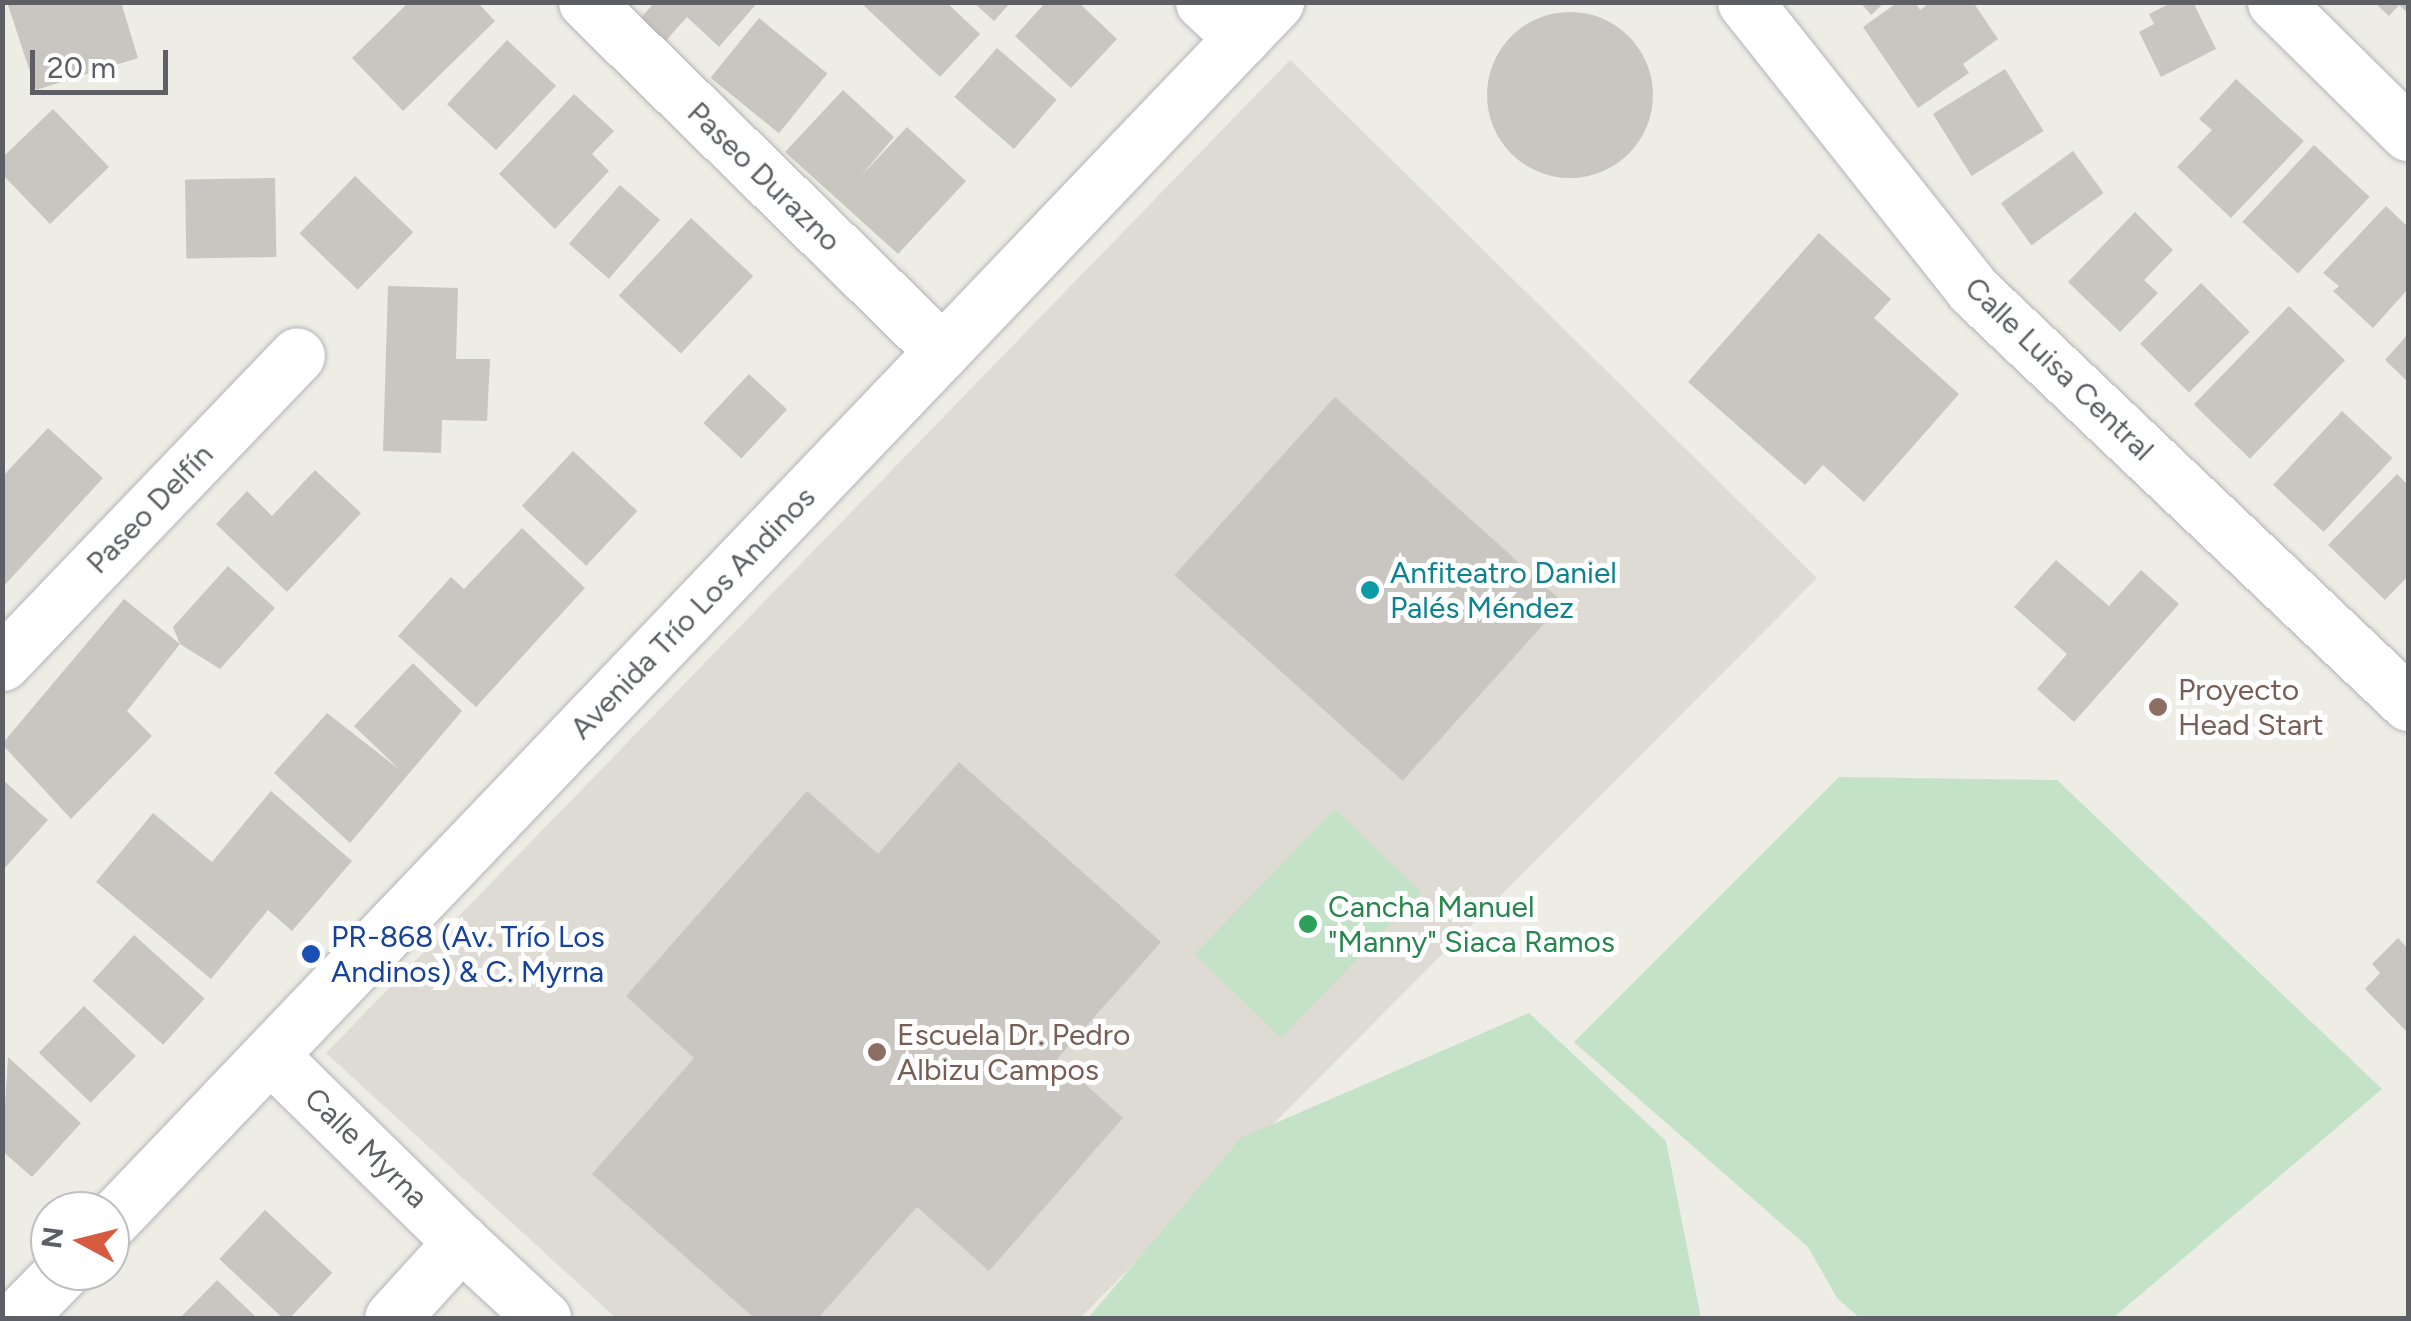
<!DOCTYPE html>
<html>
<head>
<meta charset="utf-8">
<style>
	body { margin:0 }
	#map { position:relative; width:2411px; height:1321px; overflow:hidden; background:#edece5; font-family:Figtree,sans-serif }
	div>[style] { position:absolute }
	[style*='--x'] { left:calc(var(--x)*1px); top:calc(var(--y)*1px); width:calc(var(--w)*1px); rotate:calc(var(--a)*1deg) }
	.education>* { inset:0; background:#dddbd3 }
	.green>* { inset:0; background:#c4e2c7; transform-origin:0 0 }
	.building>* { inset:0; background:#c9c6c2; transform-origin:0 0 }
	.round { border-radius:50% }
	.roads { filter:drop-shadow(0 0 2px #b2b4b8) drop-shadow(0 0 2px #b2b4b8) }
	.minor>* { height:55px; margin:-27.5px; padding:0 27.5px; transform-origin:27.5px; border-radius:27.5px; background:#fff }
	.dots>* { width:28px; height:28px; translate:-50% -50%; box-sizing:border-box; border:5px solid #fff; border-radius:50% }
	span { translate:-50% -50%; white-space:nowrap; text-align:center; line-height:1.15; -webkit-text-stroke:10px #fff; paint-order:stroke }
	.street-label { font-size:30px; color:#5d5f64 }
	.culture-label { font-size:30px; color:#0d838f }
	.left { translate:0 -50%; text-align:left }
	.education-label { font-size:30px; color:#785e54 }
	.leisure-label { font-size:30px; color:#27864d }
	.transit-label { font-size:30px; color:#164399 }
	.frame { position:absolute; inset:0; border:5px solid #5d5f64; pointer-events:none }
	.north { position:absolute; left:30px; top:1191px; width:100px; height:100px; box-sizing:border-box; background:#fff; border:2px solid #bebfc1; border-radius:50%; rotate:277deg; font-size:28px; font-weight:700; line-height:40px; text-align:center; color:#5d5f64 }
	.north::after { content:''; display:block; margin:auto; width:35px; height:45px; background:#d75b41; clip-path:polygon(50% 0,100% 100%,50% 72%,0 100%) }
	.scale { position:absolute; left:30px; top:50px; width:138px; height:45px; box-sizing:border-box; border:5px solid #5d5f64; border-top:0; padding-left:12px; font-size:30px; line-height:35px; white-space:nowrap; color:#5d5f64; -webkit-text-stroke:8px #fff; paint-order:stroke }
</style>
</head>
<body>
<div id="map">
	<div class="education">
		<div style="clip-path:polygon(1290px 60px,1817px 578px,1080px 1318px,616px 1318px,326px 1053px)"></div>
	</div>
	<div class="green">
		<div style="clip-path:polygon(1839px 777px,2057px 780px,2382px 1089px,2113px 1318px,1860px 1318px,1837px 1298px,1808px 1247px,1574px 1042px)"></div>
		<div style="left:1335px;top:809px;width:120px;height:202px;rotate:44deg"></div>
		<div style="clip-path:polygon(1529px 1013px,1666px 1141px,1701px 1318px,1088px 1318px,1241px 1138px)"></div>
	</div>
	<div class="building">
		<div style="clip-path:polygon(17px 2px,121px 2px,138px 58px,36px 90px,8px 5px)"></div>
		<div style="clip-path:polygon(409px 2px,477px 2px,495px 21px,403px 111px,352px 58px)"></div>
		<div style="clip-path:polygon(655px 2px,758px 2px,719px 47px,687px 17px,662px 45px,637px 22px)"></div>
		<div style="clip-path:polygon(860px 2px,946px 2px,980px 34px,940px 77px)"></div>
		<div style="clip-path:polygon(973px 2px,1011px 2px,994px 21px)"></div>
		<div style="clip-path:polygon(1046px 2px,1078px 2px,1117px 39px,1071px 88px,1015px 36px)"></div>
		<div style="clip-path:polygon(1860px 2px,1885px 2px,1871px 15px)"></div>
		<div style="clip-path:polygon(1898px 2px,1915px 2px,1920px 10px,1931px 2px,1973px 2px,1998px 39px,1963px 64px,1969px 73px,1918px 108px,1863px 27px)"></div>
		<div style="clip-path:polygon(2173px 2px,2193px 2px,2216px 49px,2161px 77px,2139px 32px,2154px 24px,2149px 14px)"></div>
		<div style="clip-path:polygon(2374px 2px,2408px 2px,2408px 13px,2399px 5px,2389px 16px)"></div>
		<div class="round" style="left:1487px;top:12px;width:166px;height:166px"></div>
		<div style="left:759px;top:18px;width:88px;height:77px;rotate:39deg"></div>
		<div style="left:507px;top:40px;width:67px;height:88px;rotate:43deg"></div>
		<div style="left:997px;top:48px;width:79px;height:65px;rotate:41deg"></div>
		<div style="left:2005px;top:69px;width:73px;height:85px;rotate:58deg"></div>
		<div style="clip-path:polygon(2236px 79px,2304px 141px,2231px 218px,2177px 167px,2212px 130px,2199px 119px)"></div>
		<div style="clip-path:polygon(843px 90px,894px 137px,860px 177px,907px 127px,966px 181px,898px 254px,785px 152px)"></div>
		<div style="clip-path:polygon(574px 94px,614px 131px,592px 154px,609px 171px,555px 229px,499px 174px)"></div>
		<div style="clip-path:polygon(53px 109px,109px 167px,50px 224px,2px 174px,2px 158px)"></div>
		<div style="left:2314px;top:145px;width:76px;height:105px;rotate:43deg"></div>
		<div style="left:2073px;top:151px;width:52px;height:89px;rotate:54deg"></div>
		<div style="left:355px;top:176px;width:81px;height:80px;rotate:44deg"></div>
		<div style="left:275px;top:178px;width:79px;height:90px;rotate:89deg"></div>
		<div style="left:620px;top:185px;width:53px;height:78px;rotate:41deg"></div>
		<div style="clip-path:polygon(2386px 206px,2408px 227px,2408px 289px,2373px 328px,2333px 291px,2339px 286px,2323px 273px)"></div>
		<div style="clip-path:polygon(2135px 212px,2173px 250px,2144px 280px,2158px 293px,2120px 332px,2068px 282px)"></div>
		<div style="left:691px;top:218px;width:85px;height:106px;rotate:43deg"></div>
		<div style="clip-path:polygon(1819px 233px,1891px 299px,1874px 318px,1959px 394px,1864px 502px,1823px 465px,1805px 485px,1688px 382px)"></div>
		<div style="left:2201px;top:283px;width:69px;height:86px;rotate:45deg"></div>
		<div style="clip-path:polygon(388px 286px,458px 288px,456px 359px,490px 359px,487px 421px,442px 420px,441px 453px,383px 451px)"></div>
		<div style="left:2289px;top:306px;width:78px;height:137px;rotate:44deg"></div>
		<div style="clip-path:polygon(2408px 334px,2408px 382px,2385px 360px)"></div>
		<div style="left:749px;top:374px;width:52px;height:67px;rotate:43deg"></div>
		<div style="left:1335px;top:397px;width:307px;height:240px;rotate:42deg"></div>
		<div style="left:2342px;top:411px;width:69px;height:101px;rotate:43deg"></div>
		<div style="clip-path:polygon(48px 428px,103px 478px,2px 588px,2px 477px)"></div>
		<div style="left:573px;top:451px;width:88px;height:75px;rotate:43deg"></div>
		<div style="clip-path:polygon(315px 470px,361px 513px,287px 592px,216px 524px,247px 491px,272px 516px)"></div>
		<div style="clip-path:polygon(2397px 474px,2408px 485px,2408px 576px,2385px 600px,2328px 545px)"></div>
		<div style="clip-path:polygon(522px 528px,585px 588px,476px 707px,398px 636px,451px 577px,464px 589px)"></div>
		<div style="clip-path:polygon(2056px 560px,2109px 606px,2141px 570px,2179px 604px,2074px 722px,2037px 689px,2067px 654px,2014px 607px)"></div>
		<div style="clip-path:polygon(228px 566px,275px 608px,220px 669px,180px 644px,173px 627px)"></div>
		<div style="clip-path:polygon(124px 599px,180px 644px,127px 711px,152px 736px,71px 819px,2px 744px)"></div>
		<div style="clip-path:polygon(413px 663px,462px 711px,350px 843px,274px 773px,327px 713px,400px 770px,354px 726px)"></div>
		<div style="clip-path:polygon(959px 762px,1161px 942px,1057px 1059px,1123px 1118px,989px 1271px,917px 1207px,818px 1318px,754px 1318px,592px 1174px,694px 1058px,626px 996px,807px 791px,878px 854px)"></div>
		<div style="clip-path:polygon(2px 779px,48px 820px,2px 871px)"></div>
		<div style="clip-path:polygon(271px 791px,352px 861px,292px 931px,268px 910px,211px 979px,96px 882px,153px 813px,212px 862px)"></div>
		<div style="left:134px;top:935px;width:95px;height:62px;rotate:42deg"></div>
		<div style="clip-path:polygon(2398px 938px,2408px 949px,2408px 1033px,2365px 989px,2380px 973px,2372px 964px)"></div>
		<div style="left:84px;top:1006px;width:72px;height:65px;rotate:44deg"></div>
		<div style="clip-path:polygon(8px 1057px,81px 1123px,32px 1177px,2px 1151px)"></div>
		<div style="left:265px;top:1210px;width:92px;height:67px;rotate:43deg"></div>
		<div style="clip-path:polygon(217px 1280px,257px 1318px,180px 1318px)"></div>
	</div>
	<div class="roads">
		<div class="minor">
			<div style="--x:586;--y:2;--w:499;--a:44.4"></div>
			<div style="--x:1203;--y:2;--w:53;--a:42.7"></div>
			<div style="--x:1745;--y:2;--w:367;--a:51.6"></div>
			<div style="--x:1973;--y:290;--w:600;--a:43.51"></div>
			<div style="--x:2275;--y:2;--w:187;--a:44.6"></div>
			<div style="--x:2;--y:663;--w:426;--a:-46.2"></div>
			<div style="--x:270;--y:1055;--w:267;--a:44.4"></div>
			<div style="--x:110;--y:1222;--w:1688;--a:-46.3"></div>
			<div style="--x:17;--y:1318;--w:66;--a:-45.6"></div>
			<div style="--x:392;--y:1318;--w:103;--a:-47.8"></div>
			<div style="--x:461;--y:1242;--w:112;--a:42.8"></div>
		</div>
	</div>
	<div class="dots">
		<div style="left:1370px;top:590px;background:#0f9aa8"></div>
		<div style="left:2158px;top:707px;background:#8d6e63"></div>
		<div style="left:1308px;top:924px;background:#2e9e5b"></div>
		<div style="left:311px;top:954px;background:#1a4fb4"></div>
		<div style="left:877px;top:1052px;background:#8d6e63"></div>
	</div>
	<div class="street-label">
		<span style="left:764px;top:177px;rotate:44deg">Paseo Durazno</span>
		<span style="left:2059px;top:369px;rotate:44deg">Calle Luisa Central</span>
		<span style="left:150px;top:509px;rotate:-46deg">Paseo Delfín</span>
		<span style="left:693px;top:613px;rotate:-46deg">Avenida Trío Los Andinos</span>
		<span style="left:366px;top:1148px;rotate:44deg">Calle Myrna</span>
	</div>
	<div class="culture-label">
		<span class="left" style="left:1390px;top:590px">Anfiteatro Daniel<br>Palés Méndez</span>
	</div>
	<div class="education-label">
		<span class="left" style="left:2178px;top:707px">Proyecto<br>Head Start</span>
		<span class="left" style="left:897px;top:1052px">Escuela Dr. Pedro<br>Albizu Campos</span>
	</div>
	<div class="leisure-label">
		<span class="left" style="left:1328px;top:924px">Cancha Manuel<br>"Manny" Siaca Ramos</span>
	</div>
	<div class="transit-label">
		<span class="left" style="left:331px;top:954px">PR-868 (Av. Trío Los<br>Andinos) &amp; C. Myrna</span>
	</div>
	<div class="frame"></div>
	<div class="north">N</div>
	<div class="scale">20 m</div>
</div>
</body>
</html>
